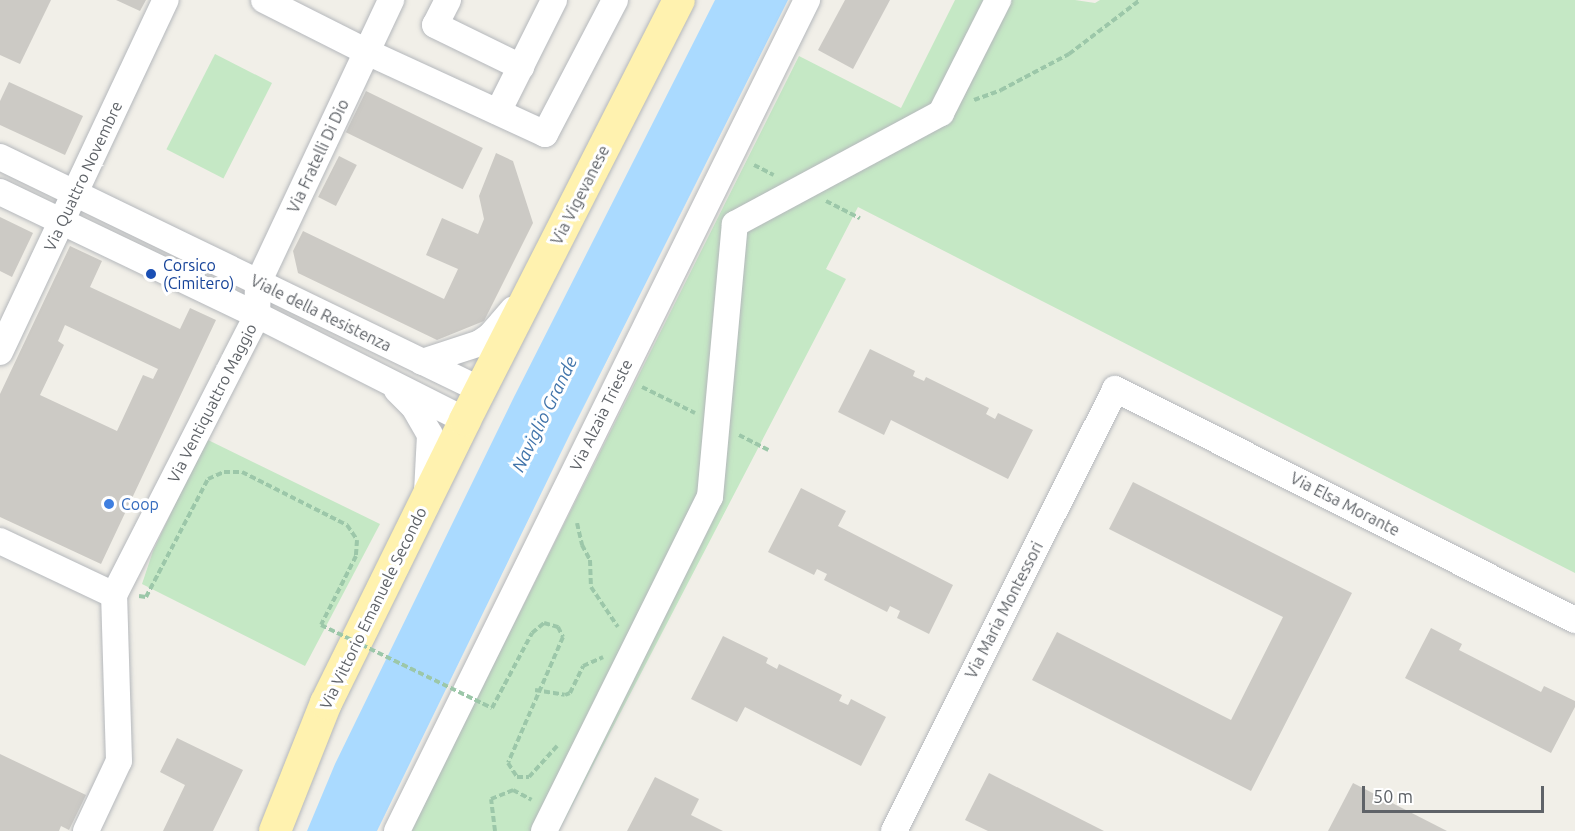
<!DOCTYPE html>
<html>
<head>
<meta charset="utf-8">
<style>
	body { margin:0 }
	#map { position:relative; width:1575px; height:831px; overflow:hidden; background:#f1efe8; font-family:Ubuntu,sans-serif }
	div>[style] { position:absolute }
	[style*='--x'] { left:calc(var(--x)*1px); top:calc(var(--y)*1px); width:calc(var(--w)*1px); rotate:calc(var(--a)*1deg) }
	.green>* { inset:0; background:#c5e8c5; transform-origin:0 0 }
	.water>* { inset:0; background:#aadaff }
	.building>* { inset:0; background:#cccac5; transform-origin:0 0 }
	.path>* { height:4px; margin-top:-2px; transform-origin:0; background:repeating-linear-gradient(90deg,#9cc7a9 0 6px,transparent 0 9px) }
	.roads { filter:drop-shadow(0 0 2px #b5b8bc) drop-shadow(0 0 2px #b5b8bc) }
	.minor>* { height:26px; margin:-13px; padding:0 13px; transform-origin:13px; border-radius:13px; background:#fff }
	.major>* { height:32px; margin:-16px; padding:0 16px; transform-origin:16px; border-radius:16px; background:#fff2af }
	.path-bridge>* { height:4px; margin-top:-2px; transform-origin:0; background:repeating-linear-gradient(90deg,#9cc7a9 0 6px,transparent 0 9px) }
	.dots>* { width:16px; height:16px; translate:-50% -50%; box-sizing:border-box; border:3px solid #fff; border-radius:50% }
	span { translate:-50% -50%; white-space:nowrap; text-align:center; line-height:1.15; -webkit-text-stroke:6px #fff; paint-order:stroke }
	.street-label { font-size:16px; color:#5f6368 }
	.transit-label { font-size:16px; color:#164399 }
	.left { translate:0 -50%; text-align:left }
	.shop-label { font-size:16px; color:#366cbe }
	.water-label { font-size:18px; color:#4174aa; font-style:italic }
	.scale { position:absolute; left:1362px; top:786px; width:182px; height:27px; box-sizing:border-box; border:3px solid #5f6368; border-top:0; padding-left:8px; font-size:18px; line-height:21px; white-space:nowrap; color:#5f6368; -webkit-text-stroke:4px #fff; paint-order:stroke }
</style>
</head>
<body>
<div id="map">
	<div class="green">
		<div style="clip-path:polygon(955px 0,1075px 0,1095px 3px,1100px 0,1575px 0,1575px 573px,858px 207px,826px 269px,846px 279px,559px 831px,410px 831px,799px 56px,901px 108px)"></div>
		<div style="left:215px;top:54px;width:64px;height:107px;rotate:27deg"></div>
		<div style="clip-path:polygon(206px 439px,380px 524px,305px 666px,142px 584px,153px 551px)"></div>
	</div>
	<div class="water">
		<div style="clip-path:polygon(715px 0,788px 0,570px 434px,377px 831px,307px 831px,335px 764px,514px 397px)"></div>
	</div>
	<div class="building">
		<div style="clip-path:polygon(0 0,51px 0,20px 64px,0 55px)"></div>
		<div style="clip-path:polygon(116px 0,146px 0,140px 11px)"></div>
		<div style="clip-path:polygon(845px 0,890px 0,853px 69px,818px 50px)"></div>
		<div style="clip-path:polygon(9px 82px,83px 116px,65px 155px,0 125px,0 101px)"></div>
		<div style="left:366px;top:91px;width:130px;height:46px;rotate:26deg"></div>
		<div style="clip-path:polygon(496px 153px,513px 161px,533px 223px,484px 321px,437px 340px,298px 273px,293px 251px,303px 231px,444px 299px,458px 269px,426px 255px,442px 218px,478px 234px,484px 219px,479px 196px)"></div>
		<div style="left:339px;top:156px;width:20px;height:46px;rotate:27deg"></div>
		<div style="clip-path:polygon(0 217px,33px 233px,12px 277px,0 271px)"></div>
		<div style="clip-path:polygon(evenodd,70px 246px,102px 261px,90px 287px,180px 329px,190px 308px,216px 320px,101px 564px,0 517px,0 394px,70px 246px,65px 325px,158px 369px,153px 379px,143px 375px,117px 431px,40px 395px,64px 345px,58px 341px,65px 325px)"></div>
		<div style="clip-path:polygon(870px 349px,915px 371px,913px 376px,924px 381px,926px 377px,989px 408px,986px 414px,995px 419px,998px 413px,1033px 430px,1008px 479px,891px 420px,884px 435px,838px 412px)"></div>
		<div style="clip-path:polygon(1133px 482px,1352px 593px,1251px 791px,1032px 680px,1057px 632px,1231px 720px,1283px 617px,1109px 529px)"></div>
		<div style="clip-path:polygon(801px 488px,846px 511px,838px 526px,953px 585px,929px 634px,897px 618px,900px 611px,890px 606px,887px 612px,824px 580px,827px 574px,817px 569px,814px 575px,768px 552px)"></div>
		<div style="clip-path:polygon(1431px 628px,1462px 644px,1459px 650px,1541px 692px,1544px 686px,1575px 701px,1575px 707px,1551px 753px,1405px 678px)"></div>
		<div style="clip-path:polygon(723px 636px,768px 658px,766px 663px,777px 669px,779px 664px,842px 695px,839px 701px,848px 705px,851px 699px,886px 717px,861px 766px,745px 707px,737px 722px,691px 699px)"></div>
		<div style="clip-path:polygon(177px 738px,243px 770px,213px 831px,163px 831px,185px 785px,160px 772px)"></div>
		<div style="clip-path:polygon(0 754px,86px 795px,69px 830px,61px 826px,59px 831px,0 831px)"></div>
		<div style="clip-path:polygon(989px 773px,1104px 831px,988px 831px,965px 820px)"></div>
		<div style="clip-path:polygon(655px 777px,699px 799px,691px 815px,723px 831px,627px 831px)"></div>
		<div style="clip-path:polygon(1353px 783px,1447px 831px,1328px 831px)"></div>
	</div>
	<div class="path">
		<div style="--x:974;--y:100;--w:29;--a:-20"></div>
		<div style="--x:1001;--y:90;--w:77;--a:-27.9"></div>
		<div style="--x:1069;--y:54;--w:89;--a:-37.3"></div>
		<div style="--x:754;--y:165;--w:22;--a:27"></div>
		<div style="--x:826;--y:201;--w:38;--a:27"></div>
		<div style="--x:642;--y:387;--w:59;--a:26.1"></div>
		<div style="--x:739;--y:435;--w:33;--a:27"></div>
		<div style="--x:577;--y:523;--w:23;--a:77"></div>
		<div style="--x:582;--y:545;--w:17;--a:62"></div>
		<div style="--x:590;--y:560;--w:27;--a:88"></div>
		<div style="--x:591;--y:587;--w:48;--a:56"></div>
		<div style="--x:139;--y:596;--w:7;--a:8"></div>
		<div style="--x:146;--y:597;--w:133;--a:-62.3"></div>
		<div style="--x:208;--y:479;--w:17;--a:-24"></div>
		<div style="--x:224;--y:472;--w:18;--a:0"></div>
		<div style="--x:242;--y:472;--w:118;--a:26.8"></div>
		<div style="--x:347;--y:525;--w:18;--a:56"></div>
		<div style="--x:357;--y:540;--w:16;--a:94"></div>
		<div style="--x:356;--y:556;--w:77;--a:116.9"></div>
		<div style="--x:535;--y:690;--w:30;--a:9"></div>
		<div style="--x:565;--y:695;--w:5;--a:-22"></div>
		<div style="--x:570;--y:693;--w:30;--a:-64"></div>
		<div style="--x:583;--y:666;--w:22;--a:-24"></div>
		<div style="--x:492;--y:708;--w:85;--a:-61.9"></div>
		<div style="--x:532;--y:633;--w:16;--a:-40"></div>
		<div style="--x:544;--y:623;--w:15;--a:16"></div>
		<div style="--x:558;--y:627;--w:11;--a:63"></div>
		<div style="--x:563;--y:637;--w:137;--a:113.6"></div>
		<div style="--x:508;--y:763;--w:17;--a:57"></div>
		<div style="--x:517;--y:777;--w:12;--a:0"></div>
		<div style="--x:529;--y:777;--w:42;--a:-47.9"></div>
		<div style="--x:495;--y:831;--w:32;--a:-97"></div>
		<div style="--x:491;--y:799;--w:24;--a:-22"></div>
		<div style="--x:513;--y:790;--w:21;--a:28"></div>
	</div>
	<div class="roads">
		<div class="minor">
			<div style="--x:264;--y:0;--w:115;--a:26.8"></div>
			<div style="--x:367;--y:52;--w:196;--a:24.7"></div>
			<div style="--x:545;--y:134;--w:151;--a:-62.4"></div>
			<div style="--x:448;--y:0;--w:28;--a:117"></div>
			<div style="--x:435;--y:25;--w:96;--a:26"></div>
			<div style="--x:498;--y:112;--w:125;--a:-63.4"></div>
			<div style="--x:0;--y:157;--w:534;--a:25.85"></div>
			<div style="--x:0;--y:192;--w:285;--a:25.6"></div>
			<div style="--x:257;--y:315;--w:233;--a:26.8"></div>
			<div style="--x:0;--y:352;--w:389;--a:-64.8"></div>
			<div style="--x:422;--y:362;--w:61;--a:-18.1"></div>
			<div style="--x:480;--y:343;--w:12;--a:-35"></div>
			<div style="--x:490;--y:336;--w:35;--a:-49"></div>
			<div style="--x:397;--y:390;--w:24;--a:45"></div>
			<div style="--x:414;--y:407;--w:32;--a:60"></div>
			<div style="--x:430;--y:435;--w:58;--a:93"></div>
			<div style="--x:0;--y:541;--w:126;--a:25.3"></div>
			<div style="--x:86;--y:831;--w:77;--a:-64.8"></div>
			<div style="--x:119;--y:761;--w:166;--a:-91.7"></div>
			<div style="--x:114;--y:595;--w:314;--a:-62.9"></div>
			<div style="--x:257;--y:315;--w:32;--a:-88"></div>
			<div style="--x:258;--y:283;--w:313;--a:-64.8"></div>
			<div style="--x:397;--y:831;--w:927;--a:-63.74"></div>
			<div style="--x:544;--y:831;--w:373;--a:-63.6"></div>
			<div style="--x:710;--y:497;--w:274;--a:-84.8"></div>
			<div style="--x:735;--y:224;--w:234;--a:-28.3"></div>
			<div style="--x:941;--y:113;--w:127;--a:-63.2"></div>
			<div style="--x:894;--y:831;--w:494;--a:-63.4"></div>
			<div style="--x:1115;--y:389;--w:515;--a:26.66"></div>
		</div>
		<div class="major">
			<div style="--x:275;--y:831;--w:138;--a:-68.3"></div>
			<div style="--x:326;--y:703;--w:315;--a:-63.8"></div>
			<div style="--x:465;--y:420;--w:471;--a:-63"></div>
		</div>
	</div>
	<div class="path-bridge">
		<div style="--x:321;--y:625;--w:190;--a:25.9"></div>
	</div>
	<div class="dots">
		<div style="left:151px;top:274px;background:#1a4fb4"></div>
		<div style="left:109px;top:504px;background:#3f7fe0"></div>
	</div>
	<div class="street-label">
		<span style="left:318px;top:156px;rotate:-65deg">Via Fratelli Di Dio</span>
		<span style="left:83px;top:176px;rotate:-65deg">Via Quattro Novembre</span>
		<span style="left:580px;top:195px;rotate:-63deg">Via Vigevanese</span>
		<span style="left:321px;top:313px;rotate:26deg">Viale della Resistenza</span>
		<span style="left:212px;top:403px;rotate:-63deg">Via Ventiquattro Maggio</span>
		<span style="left:601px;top:415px;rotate:-64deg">Via Alzaia Trieste</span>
		<span style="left:1345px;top:504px;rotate:27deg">Via Elsa Morante</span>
		<span style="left:373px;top:608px;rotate:-64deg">Via Vittorio Emanuele Secondo</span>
		<span style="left:1004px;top:610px;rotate:-63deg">Via Maria Montessori</span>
	</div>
	<div class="transit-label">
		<span class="left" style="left:163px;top:274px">Corsico<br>(Cimitero)</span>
	</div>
	<div class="shop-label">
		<span class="left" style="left:121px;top:504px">Coop</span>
	</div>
	<div class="water-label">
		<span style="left:544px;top:414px;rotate:-64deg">Naviglio Grande</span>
	</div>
	<div class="scale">50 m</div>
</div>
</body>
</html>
